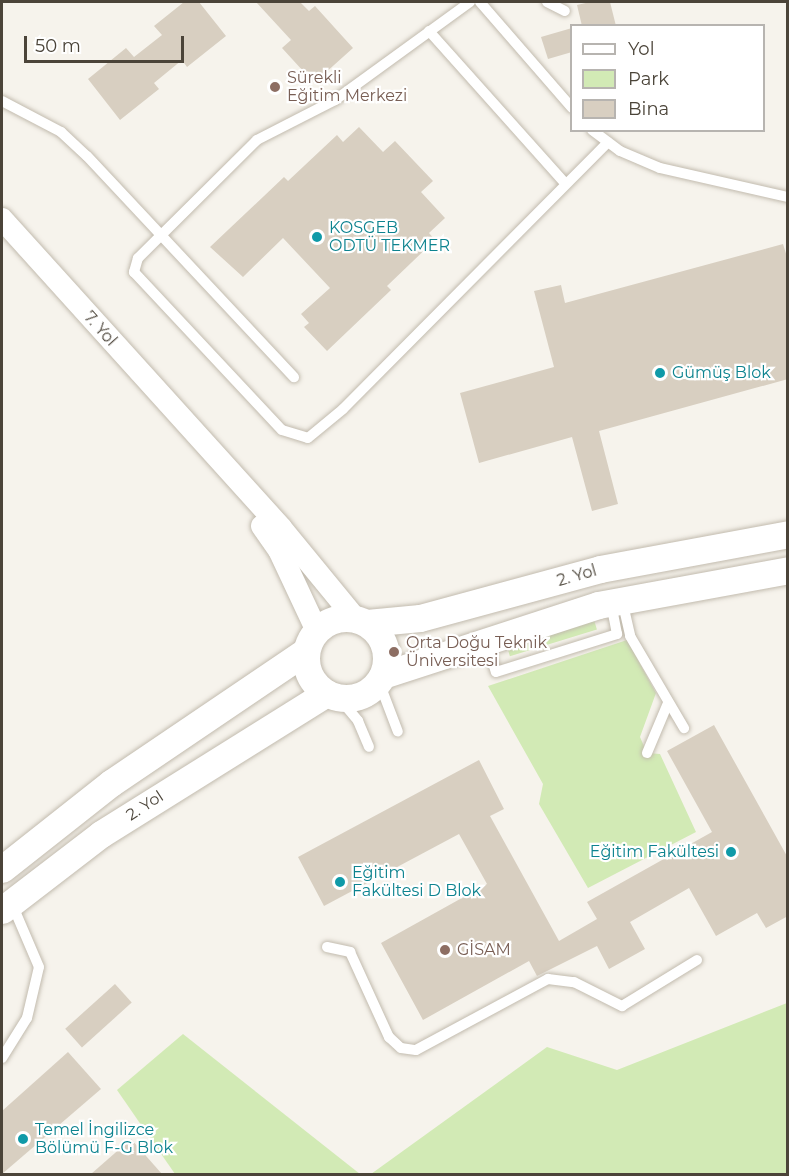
<!DOCTYPE html>
<html>
<head>
<meta charset="utf-8">
<style>
	body { margin:0 }
	#map { position:relative; width:789px; height:1176px; overflow:hidden; background:#f6f3ec; font-family:Montserrat,sans-serif }
	div>[style] { position:absolute }
	[style*='--x'] { left:calc(var(--x)*1px); top:calc(var(--y)*1px); width:calc(var(--w)*1px); rotate:calc(var(--a)*1deg) }
	.green>* { inset:0; background:#d2eab5; transform-origin:0 0 }
	.building>* { inset:0; background:#d8cfc1; transform-origin:0 0 }
	.roads { filter:drop-shadow(0 0 2px #c2bbae) drop-shadow(0 0 2px #c2bbae) }
	.service>* { height:10px; margin:-5px; padding:0 5px; transform-origin:5px; border-radius:5px; background:#fff }
	.minor>* { height:22px; margin:-11px; padding:0 11px; transform-origin:11px; border-radius:11px; background:#fff }
	.tertiary>* { height:27px; margin:-13.5px; padding:0 13.5px; transform-origin:13.5px; border-radius:13.5px; background:#fff }
	.tertiary>.ring { margin:-13.5px; padding:0; box-sizing:content-box; background:none; border:27px solid #fff; border-radius:50% }
	.dots>* { width:16px; height:16px; translate:-50% -50%; box-sizing:border-box; border:3px solid #fff; border-radius:50% }
	span { translate:-50% -50%; white-space:nowrap; text-align:center; line-height:1.15; -webkit-text-stroke:4.5px #fff; paint-order:stroke }
	.education-label { font-size:16px; color:#785e54 }
	.left { translate:0 -50%; text-align:left }
	.culture-label { font-size:16px; color:#0d838f }
	.right { translate:-100% -50%; text-align:right }
	.street-label { font-size:16px; color:#4b4439 }
	.frame { position:absolute; inset:0; border:3px solid #4b4439; pointer-events:none }
	.legend { position:absolute; left:570px; top:24px; width:195px; height:108px; box-sizing:border-box; background:#fff; border:2px solid #b7b4b0; margin:0; padding:8px 10px; list-style:none; font-size:18px; color:#4b4439 }
	.legend li { display:flex; align-items:center; gap:12px; height:30px }
	.legend b { width:30px; border:2px solid #b7b4b0 }
	.scale { position:absolute; left:24px; top:36px; width:160px; height:27px; box-sizing:border-box; border:3px solid #4b4439; border-top:0; padding-left:8px; font-size:18px; line-height:21px; white-space:nowrap; color:#4b4439; -webkit-text-stroke:4px #fff; paint-order:stroke }
</style>
</head>
<body>
<div id="map">
	<div class="green">
		<div style="left:594px;top:620px;width:10px;height:91px;rotate:73deg"></div>
		<div style="clip-path:polygon(627px 640px,656px 693px,640px 737px,647px 753px,660px 754px,696px 832px,588px 888px,539px 804px,543px 784px,488px 686px)"></div>
		<div style="clip-path:polygon(787px 1003px,787px 1174px,371px 1174px,547px 1047px,617px 1070px)"></div>
		<div style="clip-path:polygon(183px 1034px,360px 1174px,175px 1174px,117px 1090px)"></div>
	</div>
	<div class="building">
		<div style="clip-path:polygon(184px 2px,199px 2px,226px 36px,187px 67px,182px 60px,154px 83px,159px 89px,120px 120px,88px 79px,126px 48px,134px 57px,162px 35px,154px 26px)"></div>
		<div style="clip-path:polygon(256px 2px,300px 2px,309px 11px,315px 6px,353px 48px,314px 83px,282px 48px,291px 40px)"></div>
		<div style="clip-path:polygon(590px 2px,610px 2px,616px 26px,582px 26px,577px 5px)"></div>
		<div style="clip-path:polygon(572px 28px,572px 52px,548px 59px,541px 37px)"></div>
		<div style="clip-path:polygon(359px 127px,383px 152px,395px 141px,433px 181px,421px 192px,445px 218px,429px 233px,435px 240px,387px 286px,391px 290px,327px 351px,304px 327px,309px 323px,301px 314px,330px 288px,283px 238px,243px 277px,210px 247px,284px 177px,288px 181px,337px 135px,343px 142px)"></div>
		<div style="clip-path:polygon(783px 244px,788px 260px,788px 379px,599px 431px,618px 504px,592px 511px,572px 437px,479px 463px,460px 393px,554px 367px,534px 291px,561px 285px,565px 303px)"></div>
		<div style="clip-path:polygon(714px 725px,788px 858px,788px 916px,766px 928px,757px 913px,716px 936px,689px 888px,630px 922px,645px 949px,609px 969px,597px 946px,537px 976px,529px 961px,423px 1020px,381px 943px,487px 884px,459px 834px,324px 906px,298px 857px,479px 760px,504px 809px,490px 816px,559px 941px,597px 919px,587px 902px,712px 832px,667px 751px)"></div>
		<div style="left:115px;top:984px;width:25px;height:67px;rotate:48deg"></div>
		<div style="clip-path:polygon(68px 1052px,101px 1089px,2px 1174px,2px 1111px)"></div>
		<div style="clip-path:polygon(131px 1139px,162px 1174px,91px 1174px)"></div>
	</div>
	<div class="roads">
		<div class="service">
			<div style="--x:470;--y:2;--w:167;--a:144"></div>
			<div style="--x:335;--y:100;--w:88;--a:152.9"></div>
			<div style="--x:257;--y:140;--w:168;--a:135.2"></div>
			<div style="--x:138;--y:258;--w:15;--a:106"></div>
			<div style="--x:134;--y:272;--w:216;--a:46.9"></div>
			<div style="--x:282;--y:430;--w:27;--a:17"></div>
			<div style="--x:308;--y:438;--w:45;--a:-39.6"></div>
			<div style="--x:343;--y:409;--w:376;--a:-45.2"></div>
			<div style="--x:480;--y:2;--w:140;--a:49"></div>
			<div style="--x:547;--y:2;--w:20;--a:27"></div>
			<div style="--x:429;--y:31;--w:205;--a:48.2"></div>
			<div style="--x:2;--y:101;--w:67;--a:27.7"></div>
			<div style="--x:61;--y:132;--w:35;--a:43"></div>
			<div style="--x:87;--y:156;--w:303;--a:46.9"></div>
			<div style="--x:592;--y:130;--w:35;--a:37"></div>
			<div style="--x:620;--y:151;--w:43;--a:23"></div>
			<div style="--x:660;--y:168;--w:131;--a:12.8"></div>
			<div style="--x:622;--y:600;--w:37;--a:77"></div>
			<div style="--x:630;--y:636;--w:107;--a:59.6"></div>
			<div style="--x:487;--y:643;--w:30;--a:73"></div>
			<div style="--x:496;--y:672;--w:127;--a:-17.4"></div>
			<div style="--x:617;--y:634;--w:32;--a:-101"></div>
			<div style="--x:379;--y:682;--w:53;--a:69.2"></div>
			<div style="--x:339;--y:698;--w:30;--a:50"></div>
			<div style="--x:358;--y:721;--w:28;--a:67"></div>
			<div style="--x:647;--y:753;--w:54;--a:-67.2"></div>
			<div style="--x:327;--y:947;--w:24;--a:12"></div>
			<div style="--x:350;--y:952;--w:94;--a:65.4"></div>
			<div style="--x:389;--y:1037;--w:16;--a:43"></div>
			<div style="--x:401;--y:1048;--w:15;--a:8"></div>
			<div style="--x:416;--y:1050;--w:150;--a:-28.3"></div>
			<div style="--x:548;--y:979;--w:26;--a:7"></div>
			<div style="--x:574;--y:982;--w:54;--a:26.6"></div>
			<div style="--x:622;--y:1006;--w:88;--a:-31.5"></div>
			<div style="--x:2;--y:1058;--w:47;--a:-58"></div>
			<div style="--x:27;--y:1018;--w:52;--a:-76.8"></div>
			<div style="--x:39;--y:967;--w:69;--a:-113.2"></div>
		</div>
		<div class="minor">
			<div style="--x:2;--y:219;--w:416;--a:47.9"></div>
			<div style="--x:281;--y:528;--w:117;--a:50.6"></div>
			<div style="--x:262;--y:526;--w:29;--a:55"></div>
			<div style="--x:279;--y:550;--w:89;--a:64.9"></div>
		</div>
		<div class="tertiary">
			<div class="ring" style="left:306px;top:618px;width:53px;height:53px"></div>
			<div style="--x:367;--y:623;--w:53;--a:-5.4"></div>
			<div style="--x:420;--y:618;--w:187;--a:-15.2"></div>
			<div style="--x:600;--y:569;--w:191;--a:-10.5"></div>
			<div style="--x:383;--y:675;--w:226;--a:-18"></div>
			<div style="--x:598;--y:605;--w:193;--a:-10.4"></div>
			<div style="--x:2;--y:869;--w:139;--a:-38.3"></div>
			<div style="--x:111;--y:783;--w:235;--a:-34.1"></div>
			<div style="--x:2;--y:910;--w:125;--a:-37.5"></div>
			<div style="--x:101;--y:834;--w:266;--a:-32"></div>
		</div>
	</div>
	<div class="dots">
		<div style="left:275px;top:87px;background:#8d6e63"></div>
		<div style="left:317px;top:237px;background:#0f9aa8"></div>
		<div style="left:660px;top:373px;background:#0f9aa8"></div>
		<div style="left:394px;top:652px;background:#8d6e63"></div>
		<div style="left:731px;top:852px;background:#0f9aa8"></div>
		<div style="left:340px;top:882px;background:#0f9aa8"></div>
		<div style="left:445px;top:950px;background:#8d6e63"></div>
		<div style="left:23px;top:1139px;background:#0f9aa8"></div>
	</div>
	<div class="education-label">
		<span class="left" style="left:287px;top:87px">Sürekli<br>Eğitim Merkezi</span>
		<span class="left" style="left:406px;top:652px">Orta Doğu Teknik<br>Üniversitesi</span>
		<span class="left" style="left:457px;top:950px">GİSAM</span>
	</div>
	<div class="culture-label">
		<span class="left" style="left:329px;top:237px">KOSGEB<br>ODTÜ TEKMER</span>
		<span class="left" style="left:672px;top:373px">Gümüş Blok</span>
		<span class="right" style="left:719px;top:852px">Eğitim Fakültesi</span>
		<span class="left" style="left:352px;top:882px">Eğitim<br>Fakültesi D Blok</span>
		<span class="left" style="left:35px;top:1139px">Temel İngilizce<br>Bölümü F-G Blok</span>
	</div>
	<div class="street-label">
		<span style="left:100px;top:329px;rotate:48deg">7. Yol</span>
		<span style="left:577px;top:576px;rotate:-16deg">2. Yol</span>
		<span style="left:145px;top:806px;rotate:-33deg">2. Yol</span>
	</div>
	<div class="frame"></div>
	<ul class="legend">
	<li><b style="height:8px;background:#fff"></b>Yol</li>
	<li><b style="height:16px;background:#d2eab5"></b>Park</li>
	<li><b style="height:16px;background:#d8cfc1"></b>Bina</li>
	</ul>
	<div class="scale">50 m</div>
</div>
</body>
</html>
